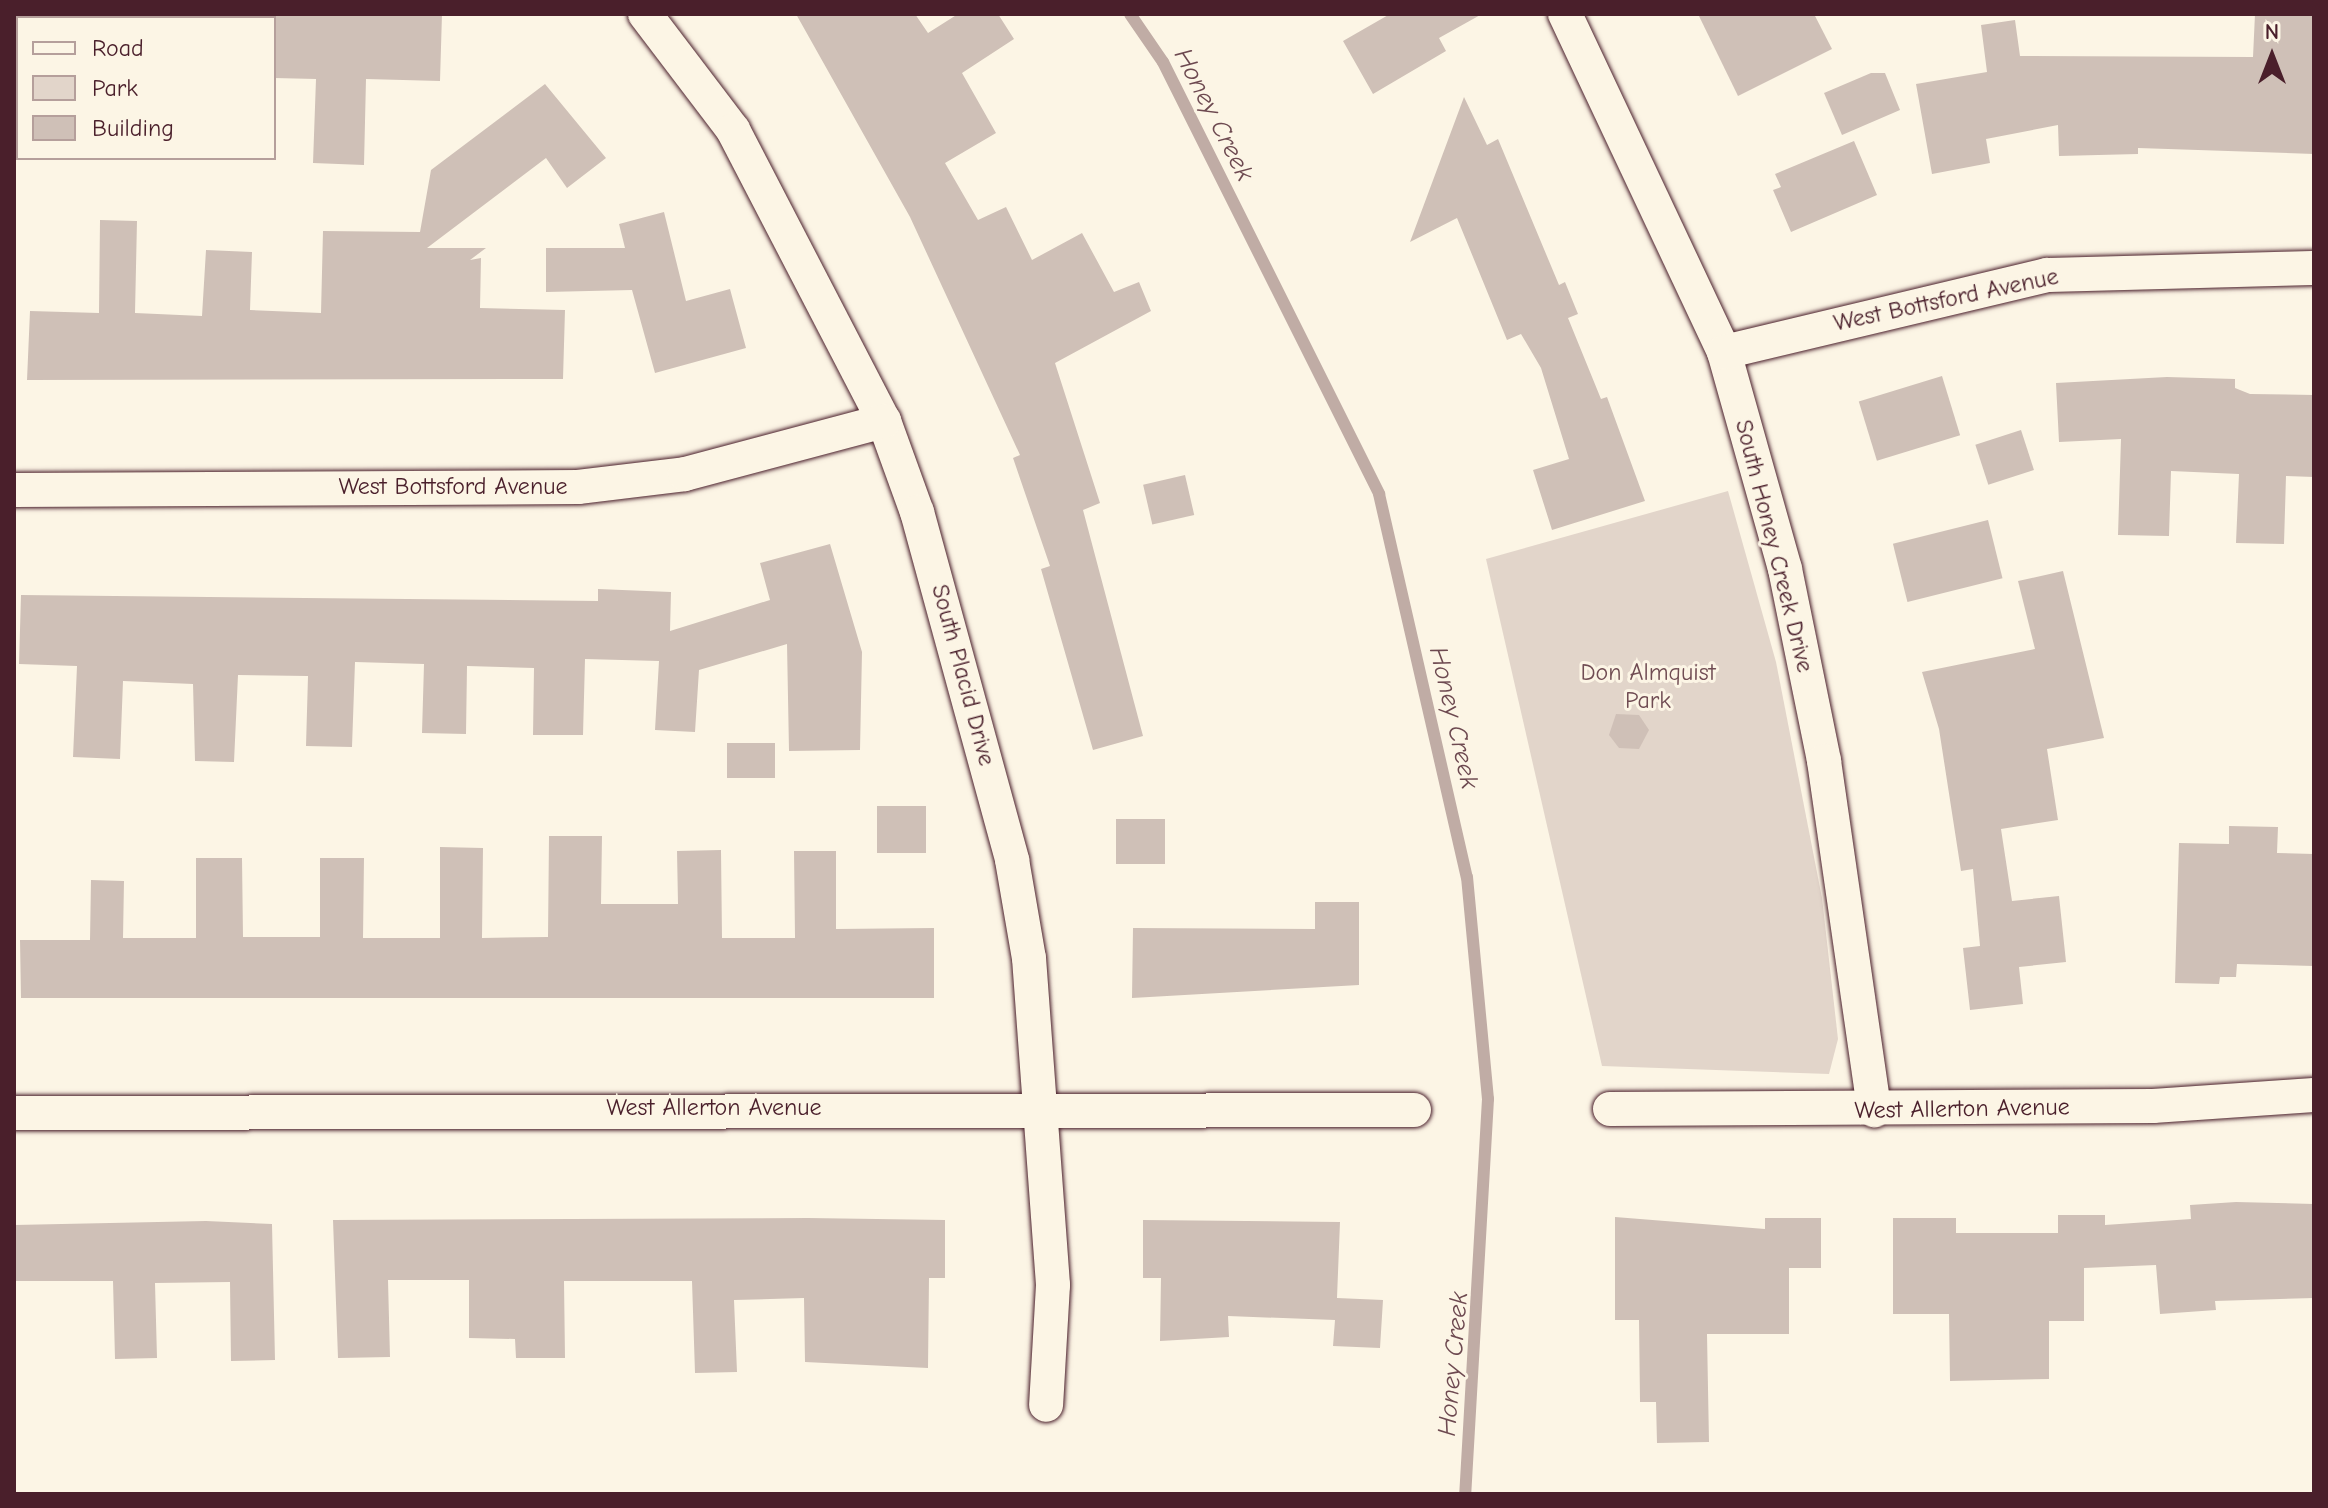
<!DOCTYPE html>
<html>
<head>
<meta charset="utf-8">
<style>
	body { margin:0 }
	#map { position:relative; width:2328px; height:1508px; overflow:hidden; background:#fcf5e5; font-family:"Comic Neue",sans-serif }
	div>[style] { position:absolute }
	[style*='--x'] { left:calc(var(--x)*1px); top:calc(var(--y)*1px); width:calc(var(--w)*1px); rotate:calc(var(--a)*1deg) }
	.green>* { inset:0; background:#e2d5ca }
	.stream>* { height:12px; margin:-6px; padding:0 6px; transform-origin:6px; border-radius:6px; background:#c0aca5 }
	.building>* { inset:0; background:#cfc0b7; transform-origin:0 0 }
	.roads { filter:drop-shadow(0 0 2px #4a1f2b) drop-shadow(0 0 2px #4a1f2b) }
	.minor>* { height:34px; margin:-17px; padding:0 17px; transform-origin:17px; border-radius:17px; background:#fcf5e5 }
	span { translate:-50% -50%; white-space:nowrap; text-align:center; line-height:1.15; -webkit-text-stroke:6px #fcf5e5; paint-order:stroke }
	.street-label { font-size:24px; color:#4a1f2b }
	.park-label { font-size:24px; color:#704c53 }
	.water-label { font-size:26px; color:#6d4950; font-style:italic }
	.frame { position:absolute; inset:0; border:16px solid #4a1f2b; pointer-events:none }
	.legend { position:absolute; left:16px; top:16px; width:260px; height:144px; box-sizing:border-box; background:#fcf5e5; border:2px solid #b59f9b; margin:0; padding:10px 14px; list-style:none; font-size:24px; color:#4a1f2b }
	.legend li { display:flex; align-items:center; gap:16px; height:40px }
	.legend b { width:40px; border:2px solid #b59f9b }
	.north { position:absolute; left:2232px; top:16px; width:80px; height:80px; -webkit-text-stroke:6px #fcf5e5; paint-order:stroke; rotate:0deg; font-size:22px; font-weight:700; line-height:32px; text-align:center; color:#4a1f2b }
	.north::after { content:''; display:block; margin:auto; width:28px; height:36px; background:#4a1f2b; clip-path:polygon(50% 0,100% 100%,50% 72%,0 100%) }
</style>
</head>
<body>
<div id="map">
	<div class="green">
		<div style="clip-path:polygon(1728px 491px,1776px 662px,1822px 898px,1838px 1039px,1829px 1074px,1602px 1066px,1486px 559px)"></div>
	</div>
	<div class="stream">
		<div style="--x:1130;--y:14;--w:58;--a:55.5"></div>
		<div style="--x:1163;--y:62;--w:483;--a:63.4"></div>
		<div style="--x:1379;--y:494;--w:393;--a:77.1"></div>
		<div style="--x:1467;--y:877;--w:223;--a:84.6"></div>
		<div style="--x:1488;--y:1099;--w:396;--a:93.3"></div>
	</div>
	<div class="building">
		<div style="clip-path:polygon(275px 14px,442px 14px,440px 81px,366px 79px,364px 165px,313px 163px,316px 79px,274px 78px)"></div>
		<div style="clip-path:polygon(796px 14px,915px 14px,928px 33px,958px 14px,998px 14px,1014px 39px,962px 73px,996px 133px,945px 163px,978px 220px,1006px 207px,1032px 260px,1082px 233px,1114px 292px,1139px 282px,1151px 311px,1055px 363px,1100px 503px,1083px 510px,1143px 736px,1093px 750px,1041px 569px,1050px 566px,1013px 458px,1020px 455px,910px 217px)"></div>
		<div style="clip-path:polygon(1390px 14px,1482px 14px,1439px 38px,1446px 51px,1373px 94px,1343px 41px)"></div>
		<div style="clip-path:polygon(1698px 14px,1814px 14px,1832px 49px,1738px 96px)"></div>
		<div style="clip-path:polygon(2255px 14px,2314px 14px,2314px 154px,2138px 148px,2138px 154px,2059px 156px,2058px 125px,1986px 139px,1990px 163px,1932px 174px,1916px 84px,1987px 72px,1981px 25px,2015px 20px,2020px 56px,2253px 57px)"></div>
		<div style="clip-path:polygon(1871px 73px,1885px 73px,1900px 110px,1842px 135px,1824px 93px)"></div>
		<div style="clip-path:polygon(545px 84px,606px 158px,567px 188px,546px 158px,427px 248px,486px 248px,470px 260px,481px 258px,480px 308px,565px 310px,563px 379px,27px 380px,30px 311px,99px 313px,100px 220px,137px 221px,135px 313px,202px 316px,206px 250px,252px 252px,250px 310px,321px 313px,323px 231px,420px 232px,431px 170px)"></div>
		<div style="clip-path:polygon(1464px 97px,1487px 145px,1498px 139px,1559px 285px,1565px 282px,1578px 314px,1568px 318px,1601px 399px,1607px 397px,1645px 501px,1552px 530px,1533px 470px,1569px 459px,1541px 368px,1521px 334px,1507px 340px,1457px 218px,1410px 242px)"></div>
		<div style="clip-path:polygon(1854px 141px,1877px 195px,1791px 232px,1773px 190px,1781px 187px,1775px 174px)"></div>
		<div style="clip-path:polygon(664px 212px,686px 301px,730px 289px,746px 348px,655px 373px,632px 290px,546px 292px,546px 248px,625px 248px,619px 224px)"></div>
		<div style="left:1942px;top:376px;width:62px;height:87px;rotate:73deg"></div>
		<div style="clip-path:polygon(2167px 377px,2235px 379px,2235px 388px,2250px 394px,2314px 395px,2314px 477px,2286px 476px,2284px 544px,2236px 543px,2239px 474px,2171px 471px,2169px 536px,2118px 535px,2121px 439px,2059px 442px,2056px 383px)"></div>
		<div style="left:2021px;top:430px;width:42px;height:48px;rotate:72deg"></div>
		<div style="left:1185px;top:475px;width:41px;height:43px;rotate:77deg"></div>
		<div style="left:1988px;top:520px;width:60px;height:98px;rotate:76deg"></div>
		<div style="clip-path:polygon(830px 544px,862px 652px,860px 750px,789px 751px,787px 644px,699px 670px,695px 732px,655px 730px,659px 661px,585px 659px,583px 735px,533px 735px,534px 668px,467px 666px,466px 734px,422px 733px,424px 664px,355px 662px,352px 747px,306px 746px,308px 676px,238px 675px,234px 762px,195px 761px,193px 684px,123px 681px,120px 759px,73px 757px,77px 666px,19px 664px,21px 595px,598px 601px,598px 589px,671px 592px,670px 631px,770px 600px,760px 563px)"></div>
		<div style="clip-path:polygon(2063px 571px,2104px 738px,2047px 749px,2058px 820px,2001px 829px,2012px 901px,2059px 896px,2066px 962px,2019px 967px,2023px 1004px,1970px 1010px,1963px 948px,1980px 946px,1973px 869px,1961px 871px,1939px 729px,1922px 672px,2035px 649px,2018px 581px)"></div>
		<div style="clip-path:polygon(1616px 714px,1639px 715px,1649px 730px,1639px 749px,1619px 748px,1609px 735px)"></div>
		<div style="left:727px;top:743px;width:48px;height:35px"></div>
		<div style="left:877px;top:806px;width:49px;height:47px"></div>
		<div style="left:1116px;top:819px;width:49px;height:45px"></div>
		<div style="clip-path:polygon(2229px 826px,2278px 827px,2277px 853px,2314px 854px,2314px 966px,2237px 964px,2236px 977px,2220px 977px,2219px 984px,2175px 983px,2179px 843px,2229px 844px)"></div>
		<div style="clip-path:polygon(549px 836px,602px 836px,601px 904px,678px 904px,677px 851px,721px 850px,722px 938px,795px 938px,794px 851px,836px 851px,836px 929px,934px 928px,934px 998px,21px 998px,20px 940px,90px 940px,91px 880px,124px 881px,123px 938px,196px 938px,196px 858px,242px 858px,243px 937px,320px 937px,320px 858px,364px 858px,363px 938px,440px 938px,440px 847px,483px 848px,482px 938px,548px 937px)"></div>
		<div style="clip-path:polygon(1315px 902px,1359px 902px,1359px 985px,1132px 998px,1133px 928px,1315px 929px)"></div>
		<div style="clip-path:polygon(2236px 1202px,2314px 1204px,2314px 1298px,2215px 1301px,2216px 1310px,2160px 1314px,2156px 1265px,2084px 1268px,2084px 1321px,2049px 1321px,2049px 1379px,1950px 1381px,1949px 1314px,1893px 1314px,1893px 1218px,1956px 1218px,1956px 1233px,2058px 1233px,2058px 1215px,2105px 1215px,2105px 1225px,2191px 1219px,2190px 1205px)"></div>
		<div style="clip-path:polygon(1615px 1217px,1765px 1229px,1765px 1218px,1821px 1218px,1821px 1268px,1789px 1268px,1789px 1334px,1707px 1334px,1709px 1442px,1657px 1443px,1656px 1402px,1640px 1402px,1639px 1320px,1615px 1320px)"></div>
		<div style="clip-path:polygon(808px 1218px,945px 1220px,945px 1278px,929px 1278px,928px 1368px,805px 1362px,804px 1298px,734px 1300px,737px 1372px,695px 1373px,692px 1281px,564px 1281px,565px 1358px,516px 1358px,515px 1339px,469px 1338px,469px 1280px,388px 1280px,390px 1357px,338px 1358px,333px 1220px)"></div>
		<div style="clip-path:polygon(1143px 1220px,1340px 1222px,1337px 1298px,1383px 1300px,1380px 1348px,1333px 1346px,1335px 1320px,1228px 1316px,1229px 1337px,1160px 1341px,1161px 1278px,1143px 1278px)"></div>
		<div style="clip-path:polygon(206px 1221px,272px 1224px,275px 1360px,231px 1361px,230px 1282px,155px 1283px,157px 1358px,115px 1359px,113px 1281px,14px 1281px,14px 1225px)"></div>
	</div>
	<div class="roads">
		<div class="minor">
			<div style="--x:645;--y:14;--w:146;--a:52.8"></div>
			<div style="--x:733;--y:130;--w:328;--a:62.6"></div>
			<div style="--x:884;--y:421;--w:97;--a:70.1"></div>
			<div style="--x:917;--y:512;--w:361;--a:74.7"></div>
			<div style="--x:1012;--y:860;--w:99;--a:80.2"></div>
			<div style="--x:1029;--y:958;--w:328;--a:85.8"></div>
			<div style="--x:1053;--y:1285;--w:120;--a:93.3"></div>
			<div style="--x:1565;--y:14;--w:374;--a:64.8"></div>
			<div style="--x:1724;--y:352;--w:225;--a:74.3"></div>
			<div style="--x:1785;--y:569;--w:196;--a:78.5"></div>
			<div style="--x:1824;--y:761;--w:353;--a:81.8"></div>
			<div style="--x:1724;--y:352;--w:332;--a:-13.4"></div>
			<div style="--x:2047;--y:275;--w:267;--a:-1.5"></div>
			<div style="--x:14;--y:490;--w:564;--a:-0.3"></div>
			<div style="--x:578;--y:487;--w:108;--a:-6.9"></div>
			<div style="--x:685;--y:474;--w:206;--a:-14.9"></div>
			<div style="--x:1610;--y:1109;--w:543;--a:-0.32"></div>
			<div style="--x:2153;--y:1106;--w:161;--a:-3.9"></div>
			<div style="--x:14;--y:1113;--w:1400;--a:-0.12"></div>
		</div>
	</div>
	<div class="street-label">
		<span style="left:1946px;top:300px;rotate:-12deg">West Bottsford Avenue</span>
		<span style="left:453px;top:487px">West Bottsford Avenue</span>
		<span style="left:1774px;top:546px;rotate:76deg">South Honey Creek Drive</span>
		<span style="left:963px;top:675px;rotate:75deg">South Placid Drive</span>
		<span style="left:714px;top:1108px">West Allerton Avenue</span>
		<span style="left:1962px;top:1109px;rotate:-1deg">West Allerton Avenue</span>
	</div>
	<div class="park-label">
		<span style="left:1648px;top:687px">Don Almquist<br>Park</span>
	</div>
	<div class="water-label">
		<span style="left:1213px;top:115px;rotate:63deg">Honey Creek</span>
		<span style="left:1453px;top:718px;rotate:77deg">Honey Creek</span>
		<span style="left:1454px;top:1364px;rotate:-85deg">Honey Creek</span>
	</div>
	<div class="frame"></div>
	<ul class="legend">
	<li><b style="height:10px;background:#fcf5e5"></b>Road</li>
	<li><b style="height:22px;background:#e2d5ca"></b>Park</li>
	<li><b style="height:22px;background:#cfc0b7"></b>Building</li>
	</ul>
	<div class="north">N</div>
</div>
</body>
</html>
